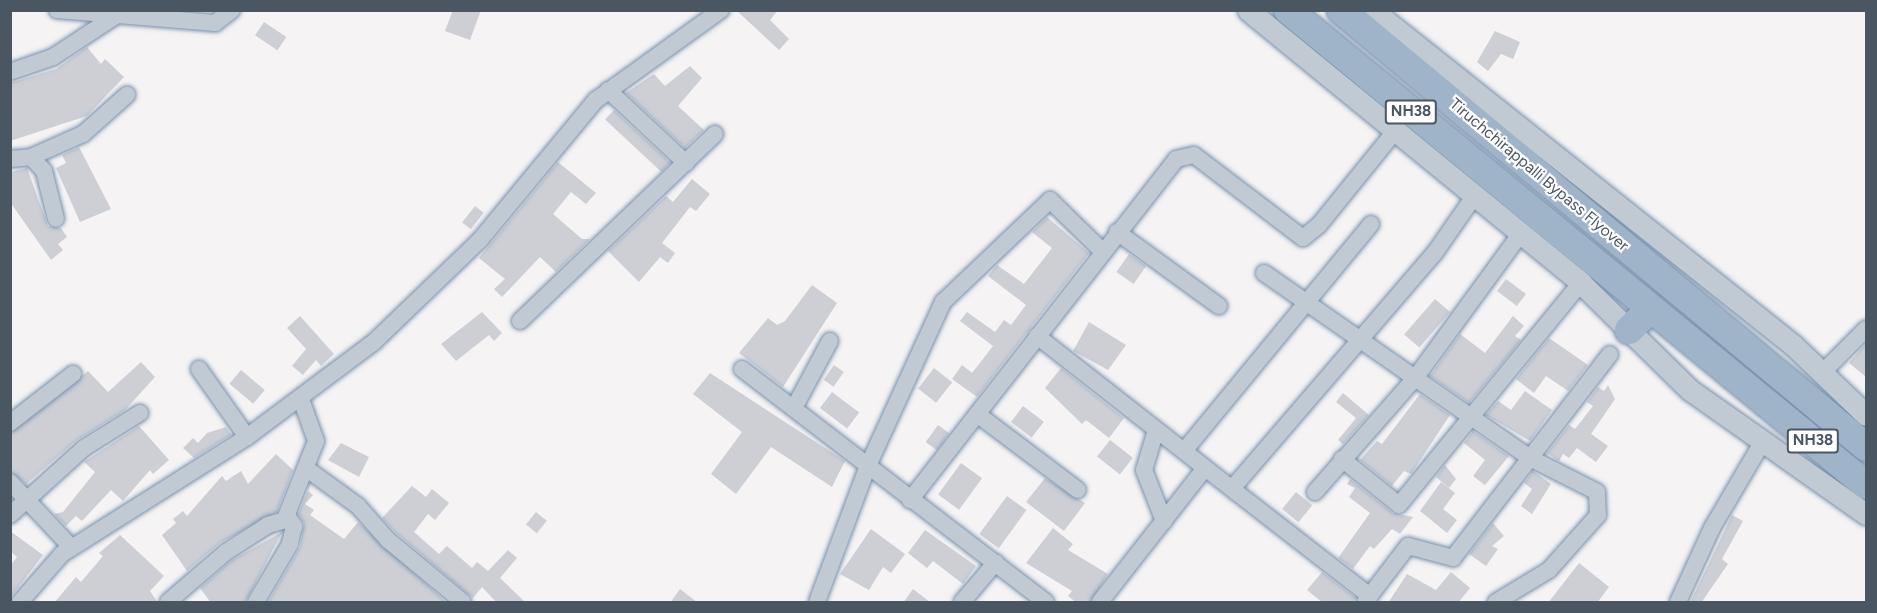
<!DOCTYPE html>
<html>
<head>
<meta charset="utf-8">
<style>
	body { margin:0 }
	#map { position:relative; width:1877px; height:613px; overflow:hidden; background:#f5f3f3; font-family:Figtree,sans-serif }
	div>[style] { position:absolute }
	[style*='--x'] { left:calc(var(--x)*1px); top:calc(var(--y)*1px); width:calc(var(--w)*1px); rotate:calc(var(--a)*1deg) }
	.building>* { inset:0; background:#cdcfd5; transform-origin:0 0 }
	.roads { filter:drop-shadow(0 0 2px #7690ad) drop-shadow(0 0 2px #7690ad) }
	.minor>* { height:16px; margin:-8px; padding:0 8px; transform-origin:8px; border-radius:8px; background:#c1cad2 }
	.tertiary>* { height:21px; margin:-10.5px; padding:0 10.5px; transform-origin:10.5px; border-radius:10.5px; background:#c1cad2 }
	.trunk>* { height:28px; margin:-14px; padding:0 14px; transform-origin:14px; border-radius:14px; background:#9fb4c9 }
	span { translate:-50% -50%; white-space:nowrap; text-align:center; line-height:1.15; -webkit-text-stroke:4.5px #fff; paint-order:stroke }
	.shield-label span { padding:2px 4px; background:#fff; border:2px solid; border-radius:4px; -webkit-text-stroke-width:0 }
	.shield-label { font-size:15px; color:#4a5661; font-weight:700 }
	.street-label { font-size:16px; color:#4a5661 }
	.frame { position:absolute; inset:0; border:12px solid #4a5661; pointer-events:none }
</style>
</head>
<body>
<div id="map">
	<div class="building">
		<div style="clip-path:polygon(453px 10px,481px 10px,470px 40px,445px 31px)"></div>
		<div style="clip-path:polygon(736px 10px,778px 10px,770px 20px,789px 39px,779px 50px)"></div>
		<div style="left:264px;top:22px;width:27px;height:16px;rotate:34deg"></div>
		<div style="clip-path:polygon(1495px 31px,1520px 42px,1513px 59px,1501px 54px,1488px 71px,1477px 62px)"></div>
		<div style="clip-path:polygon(87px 47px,101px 64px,105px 59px,124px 77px,87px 116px,10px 141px,10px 83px,56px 69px)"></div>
		<div style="clip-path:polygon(690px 66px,702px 78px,678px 106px,704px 130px,685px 148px,626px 93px,654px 74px,665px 86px)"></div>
		<div style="left:614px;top:110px;width:77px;height:13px;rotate:43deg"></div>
		<div style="clip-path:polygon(79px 147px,111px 209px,80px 222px,56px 168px,66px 163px,62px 155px)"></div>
		<div style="clip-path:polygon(558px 162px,596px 193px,586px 204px,571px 192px,553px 214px,582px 239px,590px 239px,556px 272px,540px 257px,502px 297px,494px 289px,505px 279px,479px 258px)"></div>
		<div style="clip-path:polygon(27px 168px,48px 226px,61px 228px,67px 237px,58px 244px,63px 250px,51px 260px,10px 202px,10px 172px)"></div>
		<div style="clip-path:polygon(692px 179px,710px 194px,696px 211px,690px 207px,662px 243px,675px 253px,668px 263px,660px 257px,639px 282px,608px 251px,666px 196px,673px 202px)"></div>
		<div style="left:475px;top:206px;width:11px;height:21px;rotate:38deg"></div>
		<div style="clip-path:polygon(1047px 217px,1089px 253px,977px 397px,952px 379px,962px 365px,972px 373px,993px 346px,960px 321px,967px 312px,995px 332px,1004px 320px,1011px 325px,1026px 305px,988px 276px,997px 265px,1024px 284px,1052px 248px,1032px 232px)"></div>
		<div style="left:1129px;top:254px;width:21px;height:22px;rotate:35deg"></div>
		<div style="left:1506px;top:279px;width:25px;height:15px;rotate:37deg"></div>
		<div style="clip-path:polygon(812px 285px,837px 303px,783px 387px,739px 353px,768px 318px,777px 325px,785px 321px)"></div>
		<div style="left:1435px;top:299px;width:20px;height:47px;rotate:41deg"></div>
		<div style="clip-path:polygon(482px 312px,502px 333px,494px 341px,489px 335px,456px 361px,441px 344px)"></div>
		<div style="clip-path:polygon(300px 316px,334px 354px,321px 366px,316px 360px,303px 375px,292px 366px,306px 349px,287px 328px)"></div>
		<div style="clip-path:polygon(1513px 316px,1524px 326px,1515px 336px,1521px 340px,1469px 403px,1430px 376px,1460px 334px,1485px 353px)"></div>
		<div style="clip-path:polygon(1089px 322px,1126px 345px,1108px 370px,1073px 351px)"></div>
		<div style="clip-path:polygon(1549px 338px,1588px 365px,1568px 391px,1546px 376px,1534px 393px,1516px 379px)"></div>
		<div style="clip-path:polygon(1866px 343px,1866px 377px,1849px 363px)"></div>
		<div style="clip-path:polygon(141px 362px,155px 377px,125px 410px,77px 440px,26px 484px,10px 472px,10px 433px,88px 371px,108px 392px)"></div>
		<div style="left:834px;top:365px;width:12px;height:18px;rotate:35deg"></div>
		<div style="left:934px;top:368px;width:23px;height:26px;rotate:38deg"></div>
		<div style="clip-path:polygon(1061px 368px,1124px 418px,1109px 438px,1086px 420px,1082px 424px,1045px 388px)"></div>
		<div style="left:241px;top:370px;width:31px;height:18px;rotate:40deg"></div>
		<div style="clip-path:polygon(710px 373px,845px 461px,832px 487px,771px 447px,736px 494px,711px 474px,742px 432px,693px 394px)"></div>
		<div style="clip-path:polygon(1608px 385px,1615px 399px,1591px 434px,1608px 446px,1596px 462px,1577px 448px,1569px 458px,1563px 454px,1559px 461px,1547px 453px,1569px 425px,1575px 429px,1593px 406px,1587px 402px,1598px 387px,1604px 391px)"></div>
		<div style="clip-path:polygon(1525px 391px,1552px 410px,1530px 441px,1486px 415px,1498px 401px,1511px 410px)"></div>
		<div style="left:832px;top:392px;width:34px;height:20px;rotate:37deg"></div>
		<div style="clip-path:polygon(1343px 393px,1369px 415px,1343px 444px,1338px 440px,1356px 418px,1336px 402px)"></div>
		<div style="clip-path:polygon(1420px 394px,1450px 415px,1411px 474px,1404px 471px,1392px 486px,1360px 460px,1377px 441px,1382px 444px)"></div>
		<div style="left:1023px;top:406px;width:26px;height:20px;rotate:37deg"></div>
		<div style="left:938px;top:425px;width:14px;height:21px;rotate:36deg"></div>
		<div style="clip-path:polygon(139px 426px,169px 460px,153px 474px,150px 470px,123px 501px,111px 490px,82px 521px,76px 516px,66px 526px,54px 514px,63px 512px,95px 472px,84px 462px)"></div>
		<div style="clip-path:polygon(226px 427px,231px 435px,194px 458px,183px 448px,193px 438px,198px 443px,207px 433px)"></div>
		<div style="clip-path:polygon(1473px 431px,1509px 456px,1485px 485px,1473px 476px,1485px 460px,1464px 443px)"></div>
		<div style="left:1110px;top:440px;width:29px;height:21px;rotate:38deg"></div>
		<div style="clip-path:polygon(341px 443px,369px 457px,359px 477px,328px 460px)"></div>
		<div style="clip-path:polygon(276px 454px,293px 470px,277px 512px,220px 543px,187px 571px,162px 535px,176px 523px,173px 519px,183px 511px,187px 516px,222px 476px,226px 481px,241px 471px,248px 484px)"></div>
		<div style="left:961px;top:463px;width:26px;height:39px;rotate:36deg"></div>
		<div style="clip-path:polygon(1445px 465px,1456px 479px,1449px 488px,1436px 477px)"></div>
		<div style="clip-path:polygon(1533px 471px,1551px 484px,1532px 514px,1521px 506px,1532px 489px,1524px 483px)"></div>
		<div style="clip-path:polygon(1045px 478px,1085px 503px,1064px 531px,1026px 502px)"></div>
		<div style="clip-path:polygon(1350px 479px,1393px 513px,1413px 517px,1400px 534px,1392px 529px,1374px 549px,1370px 546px,1353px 569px,1338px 558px,1370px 513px,1349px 497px,1355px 488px,1347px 484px)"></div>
		<div style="clip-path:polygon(1441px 482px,1455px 493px,1443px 509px,1457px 520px,1447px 533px,1420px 511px)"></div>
		<div style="clip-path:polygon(412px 486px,426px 497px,432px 489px,449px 503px,435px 520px,428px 514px,414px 532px,439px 554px,447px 546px,472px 568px,477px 562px,488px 571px,508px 550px,517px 558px,500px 578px,526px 603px,497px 603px,482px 587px,473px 598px,395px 532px,382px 518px)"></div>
		<div style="clip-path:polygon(308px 491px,313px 495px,305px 504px,314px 510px,310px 515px,344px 539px,358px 522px,447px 603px,268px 602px,300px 547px,304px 524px,298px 514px)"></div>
		<div style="left:1296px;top:492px;width:21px;height:22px;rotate:39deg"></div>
		<div style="left:1007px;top:496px;width:24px;height:47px;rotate:36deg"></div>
		<div style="left:536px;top:512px;width:14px;height:16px;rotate:39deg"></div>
		<div style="clip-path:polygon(1732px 515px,1743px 521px,1722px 559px,1728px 564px,1701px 603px,1690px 603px)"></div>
		<div style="clip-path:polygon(1493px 523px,1504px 536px,1492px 546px,1498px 549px,1486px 566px,1469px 554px)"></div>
		<div style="clip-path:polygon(1053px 528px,1073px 544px,1068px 550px,1108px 574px,1090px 603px,1077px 603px,1068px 596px,1072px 591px,1026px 563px)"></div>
		<div style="clip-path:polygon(871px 529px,905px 554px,891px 573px,883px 567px,869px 590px,840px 574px)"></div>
		<div style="clip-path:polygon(925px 530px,976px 566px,963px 584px,933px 561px,927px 568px,908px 553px)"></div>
		<div style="clip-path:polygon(10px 531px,43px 555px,10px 598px,10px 566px,17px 557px,10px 551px)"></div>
		<div style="clip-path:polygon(282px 532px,245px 603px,211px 603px,200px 588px,232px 560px)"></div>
		<div style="clip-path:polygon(120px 535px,164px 576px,150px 591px,158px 603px,54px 603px,76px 577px,81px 582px,103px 556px,99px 553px)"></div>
		<div style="clip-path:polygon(1579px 563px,1609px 587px,1597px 603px,1548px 603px)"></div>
		<div style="clip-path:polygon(1322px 572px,1356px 598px,1352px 603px,1323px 603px,1307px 590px)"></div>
		<div style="clip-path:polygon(1451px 572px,1470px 588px,1458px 603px,1388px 603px,1407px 574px,1436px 590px)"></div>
		<div style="clip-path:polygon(680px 589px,698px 603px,670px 603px)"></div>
		<div style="clip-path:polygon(913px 589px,931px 603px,903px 603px)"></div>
	</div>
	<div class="roads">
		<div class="minor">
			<div style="--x:57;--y:10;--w:159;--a:4.7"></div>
			<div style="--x:215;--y:23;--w:21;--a:-37"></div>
			<div style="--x:10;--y:72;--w:46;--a:-19.2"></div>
			<div style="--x:53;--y:57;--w:77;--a:-33.3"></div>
			<div style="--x:608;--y:90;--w:107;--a:43.1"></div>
			<div style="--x:31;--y:157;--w:19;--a:47"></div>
			<div style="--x:44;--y:171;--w:49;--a:76"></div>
			<div style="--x:10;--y:159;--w:21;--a:-5"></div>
			<div style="--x:31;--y:157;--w:57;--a:-23.9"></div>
			<div style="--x:83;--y:134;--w:59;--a:-41.6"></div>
			<div style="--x:1117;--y:232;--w:126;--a:36"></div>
			<div style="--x:1264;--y:273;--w:324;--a:34.8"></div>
			<div style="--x:1530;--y:458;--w:75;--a:26.9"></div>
			<div style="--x:1597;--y:492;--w:23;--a:88"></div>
			<div style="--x:1598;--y:515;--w:74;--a:131.7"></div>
			<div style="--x:1549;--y:570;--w:62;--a:148.9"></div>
			<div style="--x:520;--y:321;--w:270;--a:-43.8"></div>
			<div style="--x:1037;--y:336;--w:254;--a:38.1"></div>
			<div style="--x:199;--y:369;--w:83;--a:54.8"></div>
			<div style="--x:742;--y:369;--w:383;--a:37.5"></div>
			<div style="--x:1823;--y:372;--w:61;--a:-45"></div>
			<div style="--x:794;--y:408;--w:76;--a:-61.8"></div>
			<div style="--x:977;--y:414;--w:126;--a:37"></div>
			<div style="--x:10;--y:423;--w:80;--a:-37.9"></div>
			<div style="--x:1156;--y:430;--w:42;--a:106.7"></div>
			<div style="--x:1144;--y:470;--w:55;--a:68.6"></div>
			<div style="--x:1184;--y:451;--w:294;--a:-50.5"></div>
			<div style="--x:1342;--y:459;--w:73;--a:38.9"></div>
			<div style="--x:1399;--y:505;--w:287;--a:-50.7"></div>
			<div style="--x:307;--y:469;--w:63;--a:36"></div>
			<div style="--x:358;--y:506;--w:45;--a:48.6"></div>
			<div style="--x:388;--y:540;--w:97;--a:39.6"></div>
			<div style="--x:10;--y:482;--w:89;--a:46.8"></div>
			<div style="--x:1315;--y:492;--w:153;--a:-48.7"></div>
			<div style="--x:1416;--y:377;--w:178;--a:-53.9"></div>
			<div style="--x:910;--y:500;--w:432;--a:-52"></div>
			<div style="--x:1176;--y:159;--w:18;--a:-13"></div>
			<div style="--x:1194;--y:155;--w:137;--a:37.3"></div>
			<div style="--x:1303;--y:238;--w:21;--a:-39"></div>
			<div style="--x:1319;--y:225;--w:121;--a:-51"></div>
			<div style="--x:10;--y:515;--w:100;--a:-42.2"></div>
			<div style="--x:84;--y:448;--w:66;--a:-32"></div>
			<div style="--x:285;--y:519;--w:84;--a:-68.3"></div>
			<div style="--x:316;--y:441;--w:45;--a:-109.7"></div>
			<div style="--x:1370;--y:596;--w:168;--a:-142.2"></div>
			<div style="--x:1237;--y:493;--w:8;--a:-104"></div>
			<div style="--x:1235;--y:485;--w:305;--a:-49.3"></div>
			<div style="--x:1434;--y:254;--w:72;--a:-55.2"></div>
			<div style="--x:20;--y:602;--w:64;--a:-48.8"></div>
			<div style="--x:62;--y:554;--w:219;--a:-32.3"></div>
			<div style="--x:247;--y:437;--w:159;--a:-36.8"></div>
			<div style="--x:374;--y:342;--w:147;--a:-43.9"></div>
			<div style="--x:480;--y:240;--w:182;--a:-50.4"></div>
			<div style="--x:596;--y:100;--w:154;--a:-35.8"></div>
			<div style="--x:168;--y:602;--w:77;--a:-40.8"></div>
			<div style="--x:226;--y:552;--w:50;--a:-32.7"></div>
			<div style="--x:268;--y:525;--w:22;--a:-16"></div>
			<div style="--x:289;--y:519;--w:9;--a:54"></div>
			<div style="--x:294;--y:526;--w:18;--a:103"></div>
			<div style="--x:290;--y:544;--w:67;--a:120.4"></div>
			<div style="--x:817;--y:602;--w:143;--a:-69.5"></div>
			<div style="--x:867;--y:468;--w:183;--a:-65.4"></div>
			<div style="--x:943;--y:302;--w:148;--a:-43.6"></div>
			<div style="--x:1050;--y:200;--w:73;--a:44.4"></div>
			<div style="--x:962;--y:602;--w:52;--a:-49.6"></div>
			<div style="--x:1100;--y:602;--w:170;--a:-51.9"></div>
			<div style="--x:1365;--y:602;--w:71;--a:-52.5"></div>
			<div style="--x:1408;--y:546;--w:47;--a:14.9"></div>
			<div style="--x:1453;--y:558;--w:257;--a:-52.4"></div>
			<div style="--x:1678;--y:602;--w:81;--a:-65.3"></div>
			<div style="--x:1712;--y:528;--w:101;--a:-59.6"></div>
		</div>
		<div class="tertiary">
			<div style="--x:1248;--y:10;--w:431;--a:39.3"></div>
			<div style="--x:1581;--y:283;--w:153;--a:44.5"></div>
			<div style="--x:1690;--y:390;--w:215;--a:35.2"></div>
			<div style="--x:1372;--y:10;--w:538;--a:38.51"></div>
			<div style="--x:1793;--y:345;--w:101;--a:43.8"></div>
		</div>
		<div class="trunk">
			<div style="--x:1288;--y:10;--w:748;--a:39.41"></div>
			<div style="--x:1341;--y:10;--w:683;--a:39.77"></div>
			<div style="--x:1629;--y:330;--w:30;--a:-45"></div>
		</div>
	</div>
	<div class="shield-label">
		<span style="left:1411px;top:112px">NH38</span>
		<span style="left:1813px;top:441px">NH38</span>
	</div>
	<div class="street-label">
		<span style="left:1539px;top:175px;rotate:40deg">Tiruchchirappalli Bypass Flyover</span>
	</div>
	<div class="frame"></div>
</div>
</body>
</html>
